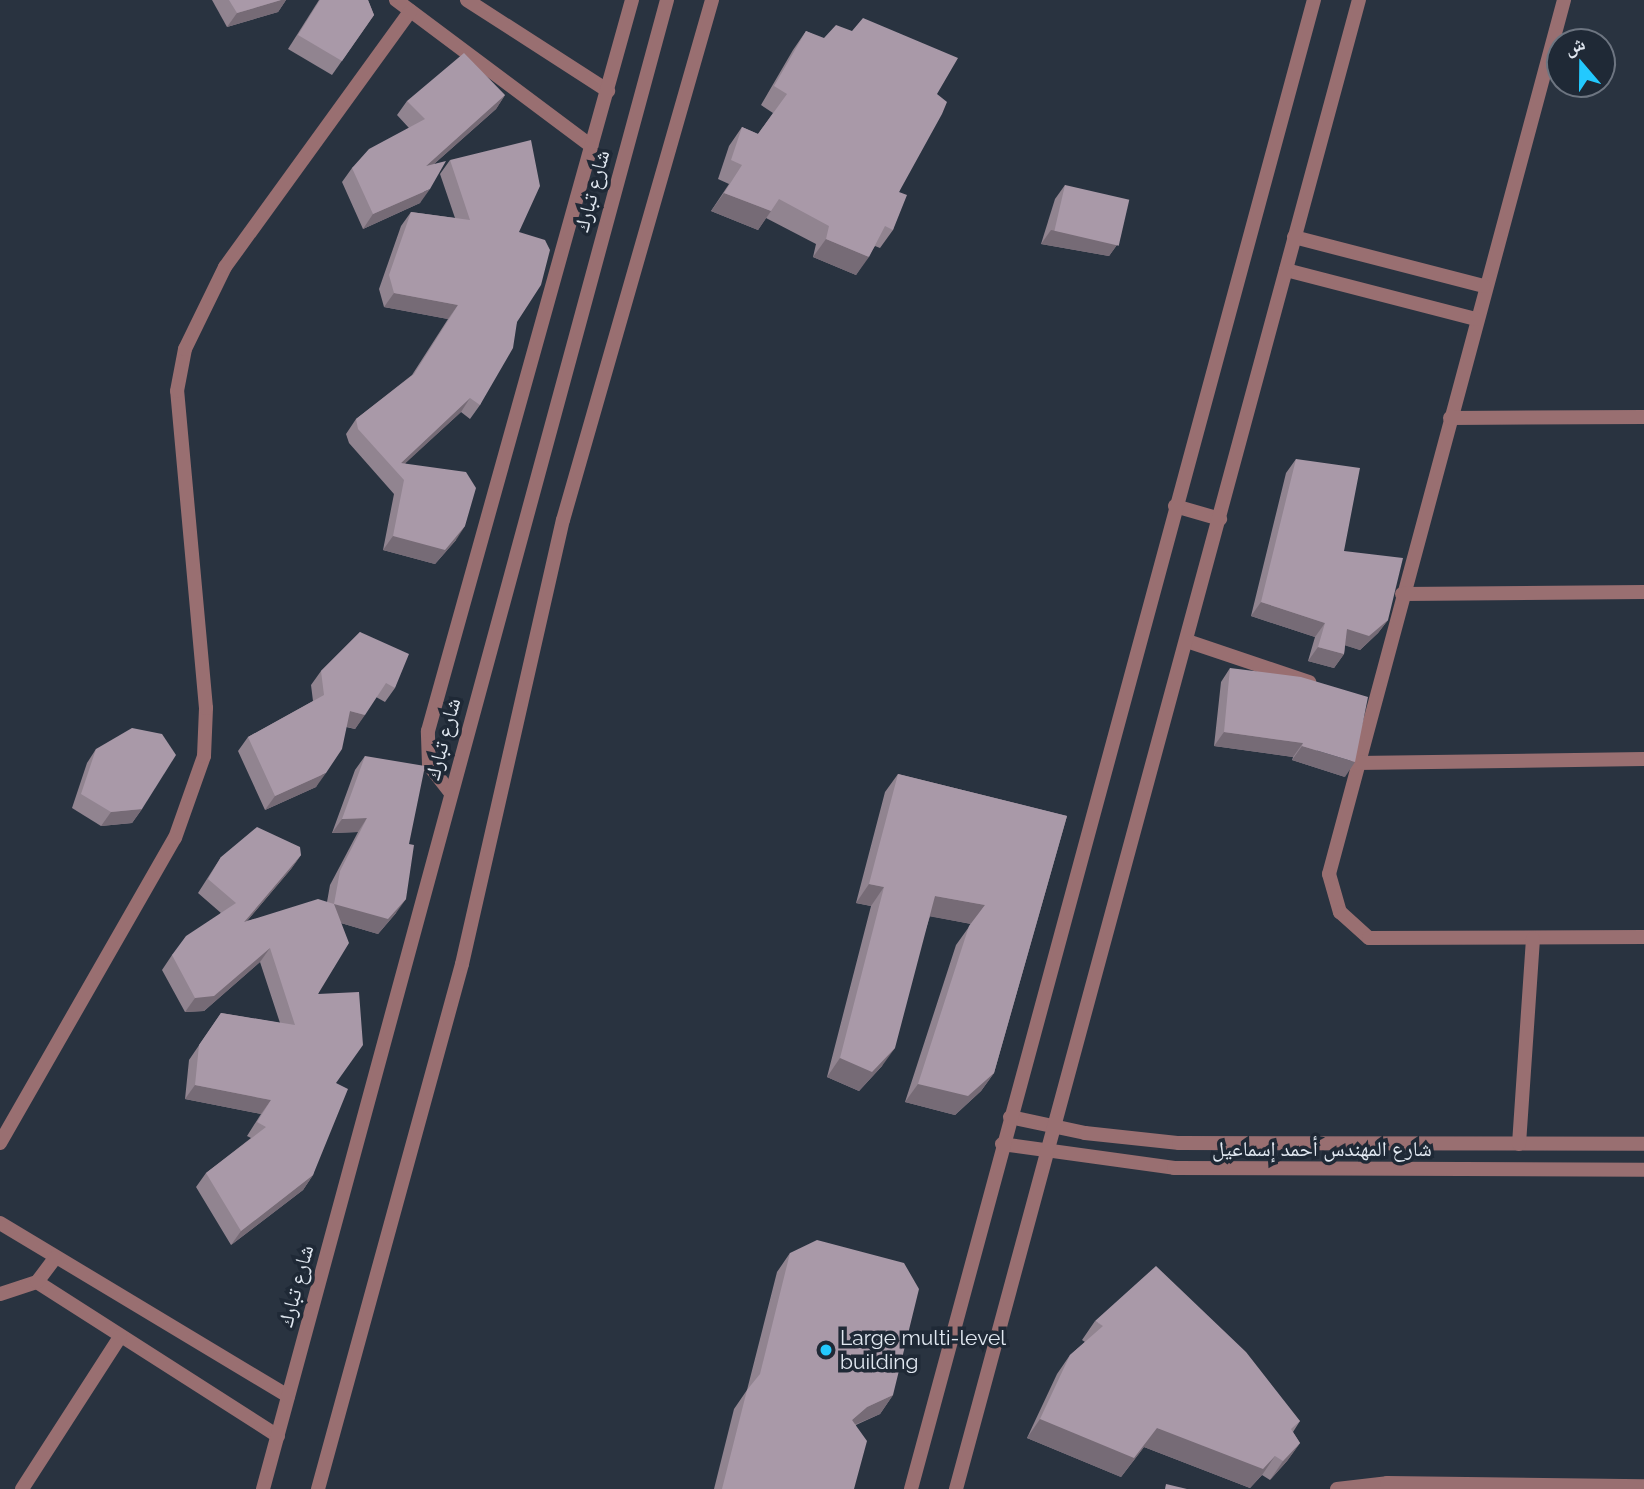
<!DOCTYPE html>
<html>
<head>
<meta charset="utf-8">
<style>
	body { margin:0 }
	#map { position:relative; width:1644px; height:1489px; overflow:hidden; background:#293340; font-family:Raleway,"Noto Naskh Arabic",sans-serif }
	div>[style] { position:absolute }
	[style*='--x'] { left:calc(var(--x)*1px); top:calc(var(--y)*1px); width:calc(var(--w)*1px); rotate:calc(var(--a)*1deg) }
	.minor>* { height:14px; margin:-7px; padding:0 7px; transform-origin:7px; border-radius:7px; background:#996f71 }
	.tertiary>* { height:14px; margin:-7px; padding:0 7px; transform-origin:7px; border-radius:7px; background:#996f71 }
	.wall>* { inset:0; background:#918490 }
	.shaded-wall>* { inset:0; background:#766b76 }
	.building>* { inset:0; background:#a999a8; transform-origin:0 0 }
	.dots>* { width:19px; height:19px; translate:-50% -50%; box-sizing:border-box; border:4px solid #1f2936; border-radius:50% }
	span { translate:-50% -50%; white-space:nowrap; text-align:center; line-height:1.15; -webkit-text-stroke:7px #1f2936; paint-order:stroke }
	.street-label { font-size:21px; color:#e1e8f1 }
	.poi-label { font-size:21px; color:#e1e8f1 }
	.left { translate:0 -50%; text-align:left }
	.north { position:absolute; left:1546px; top:28px; width:70px; height:70px; box-sizing:border-box; background:#1f2936; border:2px solid #6d7581; border-radius:50%; rotate:340deg; font-size:19px; font-weight:700; line-height:28px; text-align:center; color:#e1e8f1 }
	.north::after { content:''; display:block; margin:auto; width:24px; height:32px; background:#23c9fe; clip-path:polygon(50% 0,100% 100%,50% 72%,0 100%) }
</style>
</head>
<body>
<div id="map">
	<div class="minor">
		<div style="--x:396;--y:0;--w:244;--a:36.8"></div>
		<div style="--x:467;--y:0;--w:168;--a:32.8"></div>
		<div style="--x:1564;--y:0;--w:905;--a:105.05"></div>
		<div style="--x:1329;--y:874;--w:40;--a:74"></div>
		<div style="--x:1340;--y:912;--w:39;--a:42"></div>
		<div style="--x:1369;--y:938;--w:275;--a:-0.2"></div>
		<div style="--x:1294;--y:237;--w:196;--a:14.5"></div>
		<div style="--x:1286;--y:270;--w:196;--a:14.5"></div>
		<div style="--x:1450;--y:418;--w:194;--a:-0.3"></div>
		<div style="--x:1402;--y:594;--w:242;--a:-0.5"></div>
		<div style="--x:1187;--y:641;--w:129;--a:18.6"></div>
		<div style="--x:1357;--y:763;--w:287;--a:-0.8"></div>
		<div style="--x:450;--y:792;--w:34;--a:-128"></div>
		<div style="--x:429;--y:765;--w:34;--a:-92"></div>
		<div style="--x:428;--y:731;--w:759;--a:-74.41"></div>
		<div style="--x:1010;--y:1117;--w:77;--a:12"></div>
		<div style="--x:1085;--y:1133;--w:95;--a:6.1"></div>
		<div style="--x:1179;--y:1143;--w:465;--a:0.1"></div>
		<div style="--x:0;--y:1143;--w:352;--a:-60.2"></div>
		<div style="--x:175;--y:838;--w:87;--a:-70.5"></div>
		<div style="--x:204;--y:756;--w:48;--a:-87.6"></div>
		<div style="--x:206;--y:708;--w:318;--a:-95.2"></div>
		<div style="--x:177;--y:391;--w:43;--a:-79.2"></div>
		<div style="--x:185;--y:349;--w:91;--a:-64"></div>
		<div style="--x:225;--y:267;--w:316;--a:-54.1"></div>
		<div style="--x:1002;--y:1144;--w:174;--a:7.9"></div>
		<div style="--x:1174;--y:1168;--w:470;--a:0.2"></div>
		<div style="--x:1519;--y:1144;--w:206;--a:-86.1"></div>
		<div style="--x:0;--y:1223;--w:336;--a:31"></div>
		<div style="--x:37;--y:1282;--w:286;--a:32.6"></div>
		<div style="--x:0;--y:1294;--w:39;--a:-18"></div>
		<div style="--x:37;--y:1282;--w:30;--a:-53"></div>
		<div style="--x:22;--y:1489;--w:181;--a:-57.2"></div>
		<div style="--x:1337;--y:1489;--w:50;--a:-6.8"></div>
		<div style="--x:1387;--y:1483;--w:257;--a:0.7"></div>
	</div>
	<div class="tertiary">
		<div style="--x:1175;--y:506;--w:47;--a:16.1"></div>
		<div style="--x:263;--y:1489;--w:1543;--a:-74.82"></div>
		<div style="--x:318;--y:1489;--w:544;--a:-74.66"></div>
		<div style="--x:462;--y:964;--w:455;--a:-77.2"></div>
		<div style="--x:563;--y:520;--w:541;--a:-74.01"></div>
		<div style="--x:911;--y:1489;--w:1543;--a:-74.86"></div>
		<div style="--x:956;--y:1489;--w:1543;--a:-74.86"></div>
	</div>
	<div class="wall">
		<div style="clip-path:polygon(212px 0,286px 0,278px 12px,227px 27px)"></div>
		<div style="clip-path:polygon(319px 0,368px 0,374px 15px,332px 75px,288px 49px)"></div>
		<div style="clip-path:polygon(806px 31px,937px 94px,899px 192px,893px 230px,880px 248px,875px 246px,856px 275px,813px 257px,816px 244px,766px 218px,758px 230px,711px 211px,729px 184px,718px 179px,729px 146px,742px 127px,758px 134px,773px 113px,761px 105px,793px 50px)"></div>
		<div style="clip-path:polygon(505px 95px,496px 109px,434px 164px,420px 203px,363px 229px,342px 182px,352px 168px,409px 128px,397px 115px,407px 101px)"></div>
		<div style="clip-path:polygon(450px 160px,519px 232px,517px 322px,480px 405px,470px 419px,461px 412px,405px 463px,456px 540px,435px 564px,383px 550px,394px 494px,349px 443px,346px 434px,356px 419px,412px 375px,448px 319px,384px 307px,379px 289px,401px 226px,411px 212px,455px 218px,440px 174px)"></div>
		<div style="clip-path:polygon(1065px 185px,1119px 242px,1109px 256px,1041px 244px,1055px 199px)"></div>
		<div style="clip-path:polygon(1296px 459px,1344px 551px,1388px 620px,1378px 633px,1360px 650px,1345px 645px,1344px 654px,1334px 668px,1308px 661px,1315px 637px,1251px 616px,1286px 473px)"></div>
		<div style="clip-path:polygon(360px 632px,395px 688px,385px 702px,376px 697px,355px 729px,346px 727px,316px 787px,265px 810px,238px 751px,248px 737px,313px 701px,311px 685px,321px 671px)"></div>
		<div style="clip-path:polygon(1230px 668px,1345px 777px,1292px 760px,1293px 757px,1214px 746px,1221px 682px)"></div>
		<div style="clip-path:polygon(96px 749px,142px 809px,132px 823px,101px 826px,72px 808px,87px 763px)"></div>
		<div style="clip-path:polygon(365px 756px,409px 844px,396px 913px,378px 934px,341px 923px,318px 994px,336px 1083px,313px 1175px,303px 1190px,231px 1245px,196px 1187px,206px 1173px,251px 1138px,247px 1136px,261px 1114px,185px 1099px,189px 1060px,221px 1013px,280px 1023px,260px 962px,204px 1011px,185px 1012px,162px 970px,172px 955px,221px 913px,198px 893px,221px 857px,301px 855px,291px 869px,247px 921px,327px 902px,330px 885px,358px 832px,332px 833px,355px 770px)"></div>
		<div style="clip-path:polygon(898px 774px,1067px 816px,994px 1073px,981px 1091px,955px 1115px,905px 1102px,956px 945px,971px 924px,930px 916px,882px 1066px,859px 1091px,827px 1077px,871px 906px,856px 903px,885px 792px)"></div>
		<div style="clip-path:polygon(790px 1253px,893px 1395px,880px 1414px,856px 1425px,854px 1489px,714px 1489px,734px 1409px,747px 1390px,777px 1272px)"></div>
		<div style="clip-path:polygon(1095px 1321px,1300px 1421px,1293px 1432px,1300px 1443px,1287px 1461px,1270px 1480px,1262px 1475px,1250px 1488px,1144px 1447px,1121px 1477px,1027px 1438px,1057px 1374px,1070px 1355px,1085px 1342px,1082px 1340px)"></div>
	</div>
	<div class="shaded-wall">
		<div style="clip-path:polygon(281px 0,286px 0,278px 12px,227px 27px,237px 13px)"></div>
		<div style="clip-path:polygon(505px 95px,496px 109px,416px 180px,426px 166px)"></div>
		<div style="clip-path:polygon(430px 189px,420px 203px,363px 229px,373px 214px)"></div>
		<div style="clip-path:polygon(724px 193px,771px 211px,758px 230px,711px 211px)"></div>
		<div style="clip-path:polygon(1051px 230px,1119px 242px,1109px 256px,1041px 244px)"></div>
		<div style="clip-path:polygon(826px 239px,869px 257px,856px 275px,813px 257px)"></div>
		<div style="clip-path:polygon(394px 293px,458px 305px,448px 319px,384px 307px)"></div>
		<div style="clip-path:polygon(470px 398px,461px 412px,397px 471px,401px 463px)"></div>
		<div style="clip-path:polygon(465px 526px,456px 540px,435px 564px,383px 550px,393px 536px)"></div>
		<div style="clip-path:polygon(1261px 602px,1325px 623px,1315px 637px,1251px 616px)"></div>
		<div style="clip-path:polygon(1388px 620px,1378px 633px,1360px 650px,1337px 643px,1347px 629px)"></div>
		<div style="clip-path:polygon(1318px 647px,1344px 654px,1334px 668px,1308px 661px)"></div>
		<div style="clip-path:polygon(350px 711px,365px 715px,355px 729px,340px 725px)"></div>
		<div style="clip-path:polygon(1224px 732px,1303px 743px,1293px 757px,1214px 746px)"></div>
		<div style="clip-path:polygon(1302px 746px,1355px 762px,1345px 777px,1292px 760px)"></div>
		<div style="clip-path:polygon(326px 773px,316px 787px,265px 810px,275px 796px)"></div>
		<div style="clip-path:polygon(142px 809px,132px 823px,101px 826px,111px 812px)"></div>
		<div style="clip-path:polygon(367px 818px,358px 832px,332px 833px,342px 819px)"></div>
		<div style="clip-path:polygon(301px 855px,291px 869px,234px 936px,244px 922px)"></div>
		<div style="clip-path:polygon(869px 884px,884px 887px,871px 906px,856px 903px)"></div>
		<div style="clip-path:polygon(935px 896px,985px 905px,972px 924px,922px 915px)"></div>
		<div style="clip-path:polygon(406px 899px,396px 913px,378px 934px,324px 918px,334px 904px)"></div>
		<div style="clip-path:polygon(270px 948px,260px 962px,204px 1011px,185px 1012px,195px 998px)"></div>
		<div style="clip-path:polygon(895px 1048px,882px 1066px,859px 1091px,827px 1077px,840px 1058px)"></div>
		<div style="clip-path:polygon(994px 1073px,981px 1091px,955px 1115px,905px 1102px,918px 1084px)"></div>
		<div style="clip-path:polygon(195px 1085px,271px 1100px,261px 1114px,185px 1099px)"></div>
		<div style="clip-path:polygon(313px 1175px,303px 1190px,231px 1245px,241px 1231px)"></div>
		<div style="clip-path:polygon(893px 1395px,880px 1414px,854px 1425px,852px 1420px,867px 1407px)"></div>
		<div style="clip-path:polygon(1040px 1419px,1157px 1428px,1275px 1456px,1262px 1475px,1250px 1488px,1144px 1447px,1121px 1477px,1027px 1438px)"></div>
		<div style="clip-path:polygon(1300px 1443px,1287px 1461px,1270px 1480px,1283px 1461px)"></div>
	</div>
	<div class="building">
		<div style="clip-path:polygon(229px 0,281px 0,237px 13px)"></div>
		<div style="clip-path:polygon(320px 0,368px 0,374px 15px,342px 61px,298px 35px)"></div>
		<div style="clip-path:polygon(863px 18px,958px 58px,937px 94px,947px 102px,942px 114px,899px 192px,907px 195px,893px 230px,885px 226px,869px 257px,826px 239px,829px 226px,779px 199px,771px 211px,724px 193px,742px 165px,731px 160px,742px 127px,758px 134px,787px 94px,774px 86px,806px 31px,824px 38px,836px 25px,852px 31px)"></div>
		<div style="clip-path:polygon(464px 53px,505px 95px,426px 166px,446px 161px,430px 189px,373px 214px,352px 168px,369px 149px,425px 119px,407px 101px)"></div>
		<div style="clip-path:polygon(531px 140px,540px 186px,519px 232px,545px 240px,550px 250px,541px 285px,517px 322px,513px 348px,480px 405px,470px 398px,401px 463px,466px 472px,476px 488px,465px 526px,445px 550px,393px 536px,404px 480px,358px 429px,356px 419px,414px 374px,458px 305px,394px 293px,389px 275px,411px 212px,470px 220px,450px 160px)"></div>
		<div style="left:1065px;top:185px;width:66px;height:47px;rotate:13deg"></div>
		<div style="clip-path:polygon(1296px 459px,1360px 468px,1344px 551px,1403px 558px,1388px 620px,1369px 636px,1347px 629px,1344px 654px,1318px 647px,1325px 623px,1261px 602px)"></div>
		<div style="clip-path:polygon(360px 632px,409px 654px,395px 688px,386px 683px,365px 715px,350px 711px,342px 749px,326px 773px,275px 796px,248px 737px,324px 695px,321px 671px)"></div>
		<div style="clip-path:polygon(1230px 668px,1301px 677px,1368px 697px,1355px 762px,1302px 746px,1303px 743px,1224px 732px)"></div>
		<div style="clip-path:polygon(132px 728px,162px 734px,176px 755px,142px 809px,111px 812px,81px 794px,96px 749px)"></div>
		<div style="clip-path:polygon(365px 756px,425px 766px,409px 844px,414px 845px,406px 899px,388px 919px,334px 904px,340px 871px,367px 818px,342px 819px)"></div>
		<div style="clip-path:polygon(898px 774px,1067px 816px,994px 1073px,968px 1096px,918px 1084px,969px 926px,985px 905px,935px 896px,895px 1048px,872px 1072px,840px 1058px,884px 887px,869px 884px)"></div>
		<div style="clip-path:polygon(257px 827px,300px 847px,301px 855px,244px 922px,318px 899px,334px 904px,349px 943px,318px 994px,359px 992px,363px 1045px,336px 1083px,348px 1089px,313px 1175px,241px 1231px,206px 1173px,266px 1127px,257px 1122px,271px 1100px,195px 1085px,199px 1045px,221px 1013px,295px 1025px,270px 948px,214px 996px,195px 998px,172px 955px,186px 936px,236px 903px,208px 879px,221px 857px)"></div>
		<div style="clip-path:polygon(817px 1240px,904px 1263px,919px 1289px,893px 1395px,867px 1407px,852px 1420px,867px 1441px,854px 1489px,722px 1489px,747px 1390px,760px 1374px,790px 1253px)"></div>
		<div style="clip-path:polygon(1156px 1266px,1246px 1352px,1300px 1421px,1291px 1429px,1300px 1443px,1283px 1461px,1275px 1456px,1263px 1469px,1157px 1428px,1134px 1458px,1040px 1419px,1070px 1355px,1103px 1326px,1095px 1321px)"></div>
		<div style="clip-path:polygon(1166px 1484px,1187px 1489px,1165px 1489px)"></div>
	</div>
	<div class="dots">
		<div style="left:826px;top:1350px;background:#23c9fe"></div>
	</div>
	<div class="street-label">
		<span style="left:592px;top:191px;rotate:-75deg">شارع تبارك</span>
		<span style="left:443px;top:739px;rotate:-75deg">شارع تبارك</span>
		<span style="left:1322px;top:1149px">شارع المهندس أحمد إسماعيل</span>
		<span style="left:296px;top:1286px;rotate:-75deg">شارع تبارك</span>
	</div>
	<div class="poi-label">
		<span class="left" style="left:840px;top:1350px">Large multi-level<br>building</span>
	</div>
	<div class="north">ش</div>
</div>
</body>
</html>
